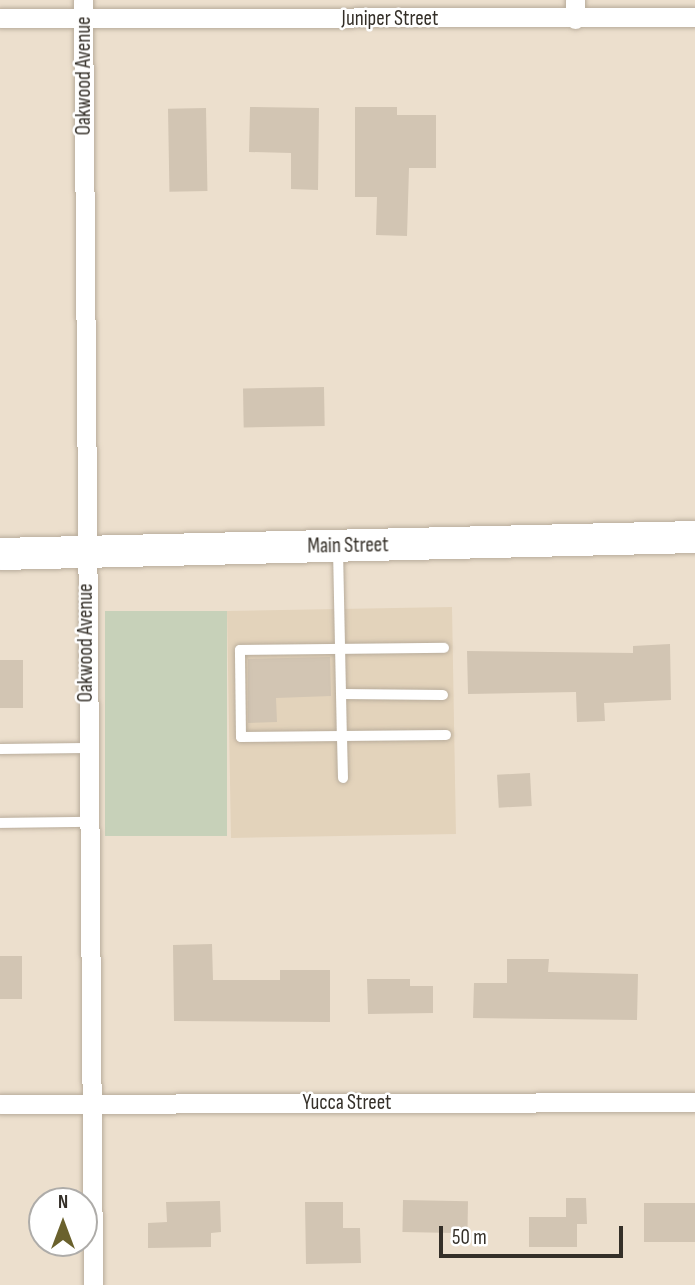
<!DOCTYPE html>
<html>
<head>
<meta charset="utf-8">
<style>
	body { margin:0 }
	#map { position:relative; width:695px; height:1285px; overflow:hidden; background:#ecdfcd; font-family:"Sofia Sans Condensed",sans-serif }
	div>[style] { position:absolute }
	[style*='--x'] { left:calc(var(--x)*1px); top:calc(var(--y)*1px); width:calc(var(--w)*1px); rotate:calc(var(--a)*1deg) }
	.built>* { inset:0; background:#e3d3bb; transform-origin:0 0 }
	.green>* { inset:0; background:#c7d1b9; transform-origin:0 0 }
	.building>* { inset:0; background:#d2c5b3; transform-origin:0 0 }
	.roads { filter:drop-shadow(0 0 2px #b8ac9b) drop-shadow(0 0 2px #b8ac9b) }
	.service>* { height:10px; margin:-5px; padding:0 5px; transform-origin:5px; border-radius:5px; background:#fff }
	.minor>* { height:19px; margin:-9.5px; padding:0 9.5px; transform-origin:9.5px; border-radius:9.5px; background:#fff }
	.primary>* { height:32px; margin:-16px; padding:0 16px; transform-origin:16px; border-radius:16px; background:#fff }
	span { translate:-50% -50%; white-space:nowrap; text-align:center; line-height:1.15; -webkit-text-stroke:5px #fff; paint-order:stroke }
	.street-label { font-size:21px; color:#342f28 }
	.north { position:absolute; left:28px; top:1187px; width:70px; height:70px; box-sizing:border-box; background:#fff; border:2px solid #aeaca9; border-radius:50%; rotate:0deg; font-size:19px; font-weight:700; line-height:28px; text-align:center; color:#342f28 }
	.north::after { content:''; display:block; margin:auto; width:24px; height:32px; background:#6a612d; clip-path:polygon(50% 0,100% 100%,50% 72%,0 100%) }
	.scale { position:absolute; left:439px; top:1226px; width:184px; height:32px; box-sizing:border-box; border:4px solid #342f28; border-top:0; padding-left:9px; font-size:21px; line-height:24px; white-space:nowrap; color:#342f28; -webkit-text-stroke:5px #fff; paint-order:stroke }
</style>
</head>
<body>
<div id="map">
	<div class="built">
		<div style="left:452px;top:607px;width:227px;height:225px;rotate:89deg"></div>
	</div>
	<div class="green">
		<div style="left:105px;top:611px;width:122px;height:225px"></div>
	</div>
	<div class="building">
		<div style="clip-path:polygon(250px 107px,319px 108px,318px 190px,291px 189px,291px 153px,249px 152px)"></div>
		<div style="clip-path:polygon(355px 107px,397px 107px,397px 115px,436px 115px,436px 168px,409px 168px,407px 236px,376px 235px,377px 197px,355px 197px)"></div>
		<div style="left:206px;top:108px;width:83px;height:38px;rotate:89deg"></div>
		<div style="left:324px;top:387px;width:39px;height:81px;rotate:89deg"></div>
		<div style="clip-path:polygon(670px 644px,671px 700px,604px 703px,605px 721px,577px 722px,576px 692px,468px 694px,467px 651px,633px 653px,633px 646px)"></div>
		<div style="clip-path:polygon(330px 657px,331px 696px,276px 698px,277px 722px,248px 723px,248px 659px)"></div>
		<div style="left:0;top:660px;width:23px;height:48px"></div>
		<div style="left:530px;top:773px;width:33px;height:33px;rotate:87deg"></div>
		<div style="clip-path:polygon(212px 944px,213px 980px,280px 980px,280px 970px,330px 970px,330px 1022px,174px 1021px,173px 945px)"></div>
		<div style="left:0;top:956px;width:22px;height:43px"></div>
		<div style="clip-path:polygon(507px 959px,549px 959px,548px 972px,638px 974px,637px 1020px,473px 1018px,474px 983px,507px 983px)"></div>
		<div style="clip-path:polygon(367px 979px,410px 979px,410px 986px,433px 986px,433px 1013px,368px 1014px)"></div>
		<div style="clip-path:polygon(566px 1198px,586px 1198px,587px 1224px,577px 1224px,577px 1247px,529px 1247px,529px 1217px,566px 1217px)"></div>
		<div style="left:403px;top:1200px;width:65px;height:32px;rotate:1deg"></div>
		<div style="clip-path:polygon(220px 1201px,221px 1232px,211px 1233px,211px 1247px,148px 1248px,148px 1223px,167px 1222px,166px 1202px)"></div>
		<div style="clip-path:polygon(305px 1202px,343px 1202px,343px 1228px,360px 1228px,361px 1263px,306px 1264px)"></div>
		<div style="left:644px;top:1203px;width:51px;height:39px"></div>
	</div>
	<div class="roads">
		<div class="service">
			<div style="--x:338;--y:550;--w:186;--a:88.8"></div>
			<div style="--x:342;--y:736;--w:104;--a:-0.6"></div>
			<div style="--x:343;--y:694;--w:100;--a:0.6"></div>
			<div style="--x:0;--y:749;--w:86;--a:-0.7"></div>
			<div style="--x:343;--y:778;--w:42;--a:-91.4"></div>
			<div style="--x:342;--y:736;--w:101;--a:179.4"></div>
			<div style="--x:241;--y:737;--w:87;--a:-90.7"></div>
			<div style="--x:240;--y:650;--w:204;--a:-0.6"></div>
			<div style="--x:0;--y:823;--w:88;--a:-0.7"></div>
		</div>
		<div class="minor">
			<div style="--x:83;--y:0;--w:1285;--a:89.55"></div>
			<div style="--x:575;--y:0;--w:19;--a:90"></div>
			<div style="--x:0;--y:18;--w:695;--a:-0.08"></div>
			<div style="--x:0;--y:1104;--w:695;--a:-0.16"></div>
		</div>
		<div class="primary">
			<div style="--x:0;--y:554;--w:695;--a:-1.4"></div>
		</div>
	</div>
	<div class="street-label">
		<span style="left:390px;top:19px">Juniper Street</span>
		<span style="left:84px;top:76px;rotate:-90deg">Oakwood Avenue</span>
		<span style="left:348px;top:546px;rotate:-1deg">Main Street</span>
		<span style="left:86px;top:643px;rotate:-90deg">Oakwood Avenue</span>
		<span style="left:347px;top:1103px">Yucca Street</span>
	</div>
	<div class="north">N</div>
	<div class="scale">50 m</div>
</div>
</body>
</html>
